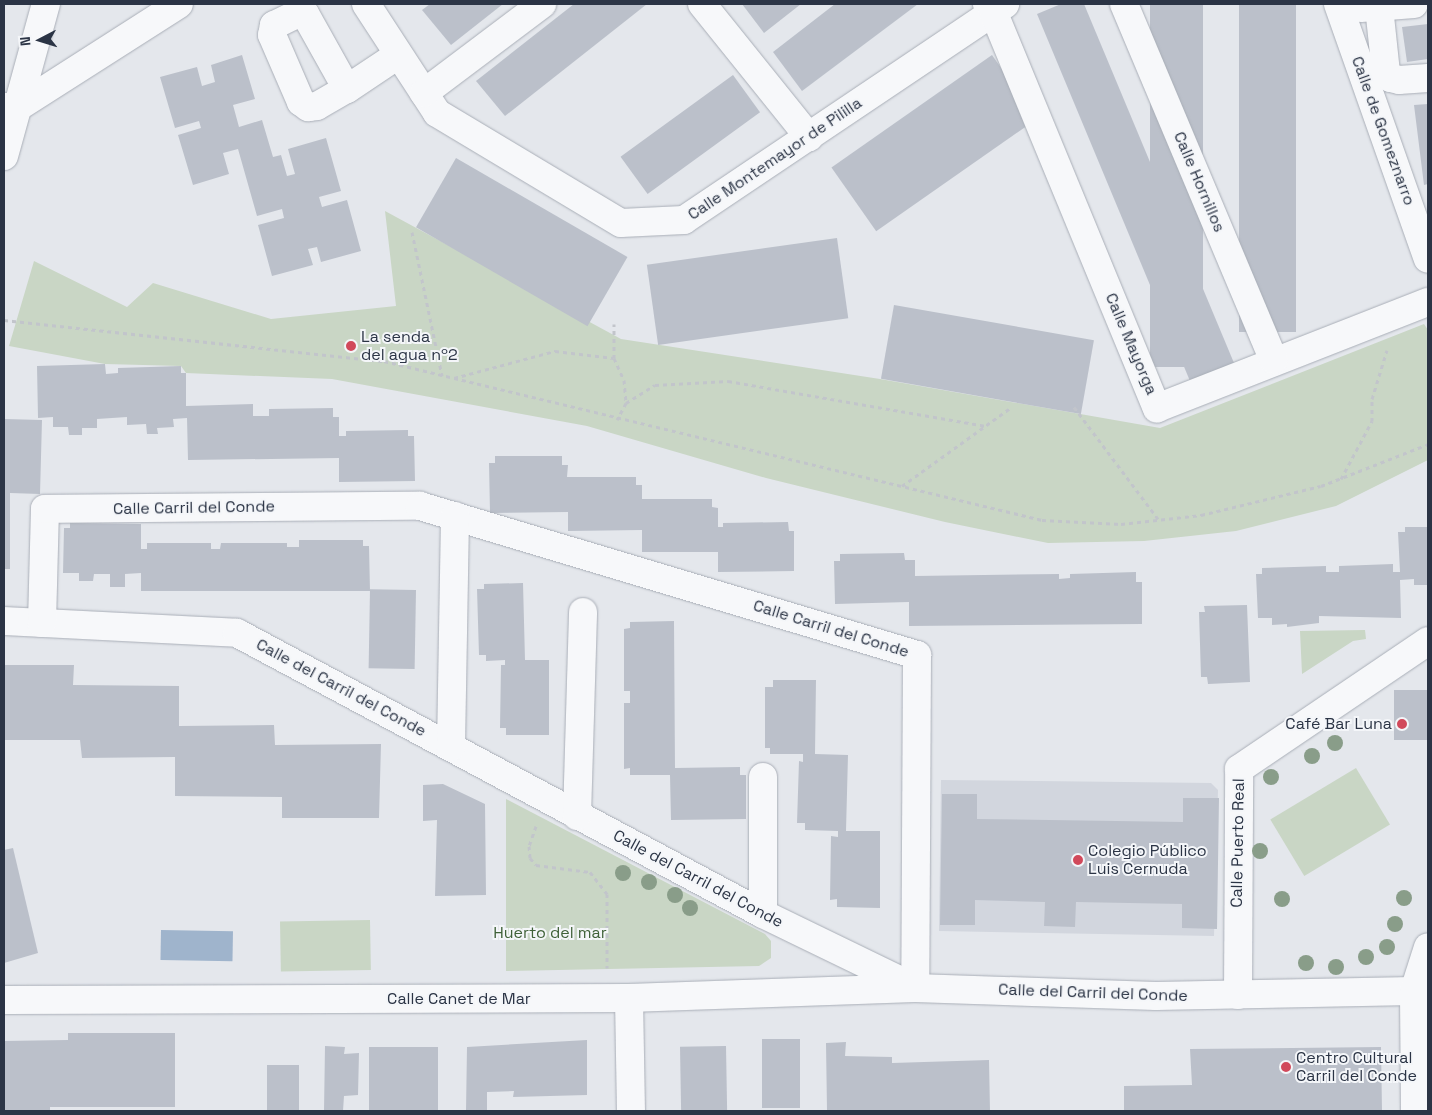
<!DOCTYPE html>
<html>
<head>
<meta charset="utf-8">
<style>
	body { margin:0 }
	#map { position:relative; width:1432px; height:1115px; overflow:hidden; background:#e4e7ec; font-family:"Space Grotesk",sans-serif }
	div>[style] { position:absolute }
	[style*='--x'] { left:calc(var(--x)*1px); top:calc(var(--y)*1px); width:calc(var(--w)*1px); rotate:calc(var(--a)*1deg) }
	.built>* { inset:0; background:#d2d6de }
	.green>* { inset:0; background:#c9d6c5; transform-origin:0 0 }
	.water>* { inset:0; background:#9fb4cc; transform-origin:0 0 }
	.building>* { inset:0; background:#bbc0ca; transform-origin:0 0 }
	.path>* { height:3px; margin-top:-1.5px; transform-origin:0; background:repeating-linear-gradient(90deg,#c2c5cb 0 4px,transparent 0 8px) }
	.roads { filter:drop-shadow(0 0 1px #a9aeb7) drop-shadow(0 0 1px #a9aeb7) }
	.minor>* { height:28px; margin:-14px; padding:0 14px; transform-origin:14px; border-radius:14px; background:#f7f8fa }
	.trees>* { width:16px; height:16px; margin:-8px; border-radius:50%; background:#899d89 }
	.dots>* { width:14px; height:14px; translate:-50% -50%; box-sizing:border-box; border:2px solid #f4f6f9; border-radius:50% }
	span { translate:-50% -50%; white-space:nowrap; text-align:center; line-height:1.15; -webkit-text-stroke:4px #f4f6f9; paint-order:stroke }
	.street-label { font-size:16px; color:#2b3445 }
	.poi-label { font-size:16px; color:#2b3445 }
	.left { translate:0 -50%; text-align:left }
	.right { translate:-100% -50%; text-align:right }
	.park-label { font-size:16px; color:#3f6138 }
	.frame { position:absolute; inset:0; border:5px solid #2b3445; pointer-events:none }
	.north { position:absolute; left:15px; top:15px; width:50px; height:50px; -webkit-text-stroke:4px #f4f6f9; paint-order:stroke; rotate:265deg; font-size:14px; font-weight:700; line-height:20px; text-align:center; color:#2b3445 }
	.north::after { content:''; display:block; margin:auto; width:18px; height:22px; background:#2b3445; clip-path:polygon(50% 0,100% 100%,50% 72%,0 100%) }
</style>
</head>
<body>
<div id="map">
	<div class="built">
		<div style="clip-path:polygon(941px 780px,1211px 783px,1218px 790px,1214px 936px,939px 931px)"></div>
	</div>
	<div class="green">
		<div style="clip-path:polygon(385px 211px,621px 339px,880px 379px,1160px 428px,1424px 324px,1428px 330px,1428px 460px,1336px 506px,1236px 531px,1144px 541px,1048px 543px,945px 522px,766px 478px,587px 426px,332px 379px,186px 373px,181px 366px,105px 364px,9px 346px,34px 261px,127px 307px,153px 283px,271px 319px,396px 306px)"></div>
		<div style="clip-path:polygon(1365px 630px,1366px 639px,1353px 641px,1302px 674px,1300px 631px)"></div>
		<div style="left:1356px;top:768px;width:66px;height:100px;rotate:59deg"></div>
		<div style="clip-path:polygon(506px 799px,765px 934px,771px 941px,771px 958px,759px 966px,506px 971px)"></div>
		<div style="left:370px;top:920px;width:50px;height:90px;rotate:89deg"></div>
	</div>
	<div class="water">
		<div style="left:161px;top:930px;width:72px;height:30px;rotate:1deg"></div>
	</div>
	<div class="building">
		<div style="clip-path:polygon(430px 4px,503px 4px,451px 45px,422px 10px)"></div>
		<div style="clip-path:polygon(574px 4px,647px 4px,505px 116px,476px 81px)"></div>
		<div style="clip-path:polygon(742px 4px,801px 4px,764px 33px)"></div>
		<div style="clip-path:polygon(835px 4px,918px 4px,802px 91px,773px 52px)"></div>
		<div style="clip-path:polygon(1061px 4px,1084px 4px,1234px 363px,1190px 381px,1037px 14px)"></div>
		<div style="left:1150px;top:4px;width:53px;height:363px"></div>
		<div style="left:1239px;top:4px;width:57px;height:328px"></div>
		<div style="clip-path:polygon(1428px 24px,1428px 59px,1407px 62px,1402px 27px)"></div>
		<div style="clip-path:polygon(242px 55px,255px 99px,233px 105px,239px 127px,262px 120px,273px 157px,281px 155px,287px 176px,295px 174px,288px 149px,326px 138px,341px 191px,319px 197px,322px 207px,347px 200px,361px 251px,321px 262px,317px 247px,308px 249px,313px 265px,272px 276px,258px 225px,284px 218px,282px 209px,257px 216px,238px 149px,223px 153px,229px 174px,193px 185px,178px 135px,201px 128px,199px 121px,175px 128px,160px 77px,197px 67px,202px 86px,215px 82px,211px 65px)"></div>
		<div style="left:992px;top:55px;width:78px;height:196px;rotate:55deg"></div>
		<div style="left:733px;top:75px;width:46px;height:139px;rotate:54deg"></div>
		<div style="clip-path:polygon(1428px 104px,1428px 184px,1424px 185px,1414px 105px)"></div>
		<div style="left:456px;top:158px;width:198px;height:80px;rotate:30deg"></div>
		<div style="left:837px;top:238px;width:81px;height:192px;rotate:82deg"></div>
		<div style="left:894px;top:305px;width:203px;height:75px;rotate:10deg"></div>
		<div style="clip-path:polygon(105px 364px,106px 374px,118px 373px,118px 368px,181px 366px,181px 373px,186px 373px,186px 406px,253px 404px,253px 416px,269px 416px,269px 409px,333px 408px,333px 417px,339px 417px,339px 436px,346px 436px,346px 431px,408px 430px,408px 436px,414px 436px,415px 481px,339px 482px,339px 458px,188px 460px,187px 418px,173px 419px,174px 427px,157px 428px,158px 434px,147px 434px,146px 424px,127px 425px,127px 417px,97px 419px,97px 428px,82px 428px,82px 435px,69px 435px,68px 427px,53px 427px,53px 417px,38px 418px,37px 366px)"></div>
		<div style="clip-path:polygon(4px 419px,42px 420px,40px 494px,10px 493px,10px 569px,4px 569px)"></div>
		<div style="clip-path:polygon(495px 456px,562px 456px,562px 465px,568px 465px,567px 477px,636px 477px,636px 485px,642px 485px,642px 499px,712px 499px,712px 507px,718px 508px,718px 527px,723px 527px,723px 523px,788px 522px,789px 531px,794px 531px,794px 571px,718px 572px,718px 552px,642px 552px,642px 530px,568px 531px,568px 512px,490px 513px,489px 463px,495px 463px)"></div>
		<div style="clip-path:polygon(70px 523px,141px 524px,141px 549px,147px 549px,147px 543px,211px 543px,211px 549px,220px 549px,221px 543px,287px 543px,287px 547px,299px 547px,299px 540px,363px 540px,363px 546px,369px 546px,370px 591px,141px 591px,141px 573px,125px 574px,125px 587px,110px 587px,110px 574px,94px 574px,93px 581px,79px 581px,79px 573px,63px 573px,64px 528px,70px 528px)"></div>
		<div style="clip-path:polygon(1405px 527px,1428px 527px,1428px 585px,1414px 585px,1414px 579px,1400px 580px,1401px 618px,1319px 616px,1319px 623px,1287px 627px,1287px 624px,1272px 625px,1272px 618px,1258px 618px,1256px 574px,1262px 574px,1262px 568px,1326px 566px,1326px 572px,1339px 572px,1339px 566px,1393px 564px,1393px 572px,1400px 572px,1398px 532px,1405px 532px)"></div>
		<div style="clip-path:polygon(904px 553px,905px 560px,915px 560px,915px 576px,1059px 574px,1059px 579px,1070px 578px,1070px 574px,1136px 572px,1136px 582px,1142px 582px,1142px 624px,909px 626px,909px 602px,835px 604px,834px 561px,840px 561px,840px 554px)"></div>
		<div style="clip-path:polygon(523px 583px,525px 660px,549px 660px,549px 735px,506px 735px,506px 728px,500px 728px,501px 665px,505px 665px,505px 660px,486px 661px,486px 655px,479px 655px,477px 589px,484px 589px,484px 584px)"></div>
		<div style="left:416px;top:590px;width:79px;height:46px;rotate:91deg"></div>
		<div style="clip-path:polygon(1247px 605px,1250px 682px,1208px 684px,1207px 677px,1201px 677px,1199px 612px,1205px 612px,1204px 606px)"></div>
		<div style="clip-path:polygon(674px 621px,675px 768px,740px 767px,740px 775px,746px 775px,746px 819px,671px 820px,670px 775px,630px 775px,630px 768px,624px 769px,624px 703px,630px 703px,630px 691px,624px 691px,624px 629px,630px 628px,630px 622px)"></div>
		<div style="clip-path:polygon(4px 665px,74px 665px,73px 685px,179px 686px,179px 726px,274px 725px,275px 745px,381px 744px,379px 818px,282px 818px,282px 797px,175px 796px,175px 757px,82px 758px,80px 740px,4px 740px)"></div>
		<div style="clip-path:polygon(773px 680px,816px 680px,815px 754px,848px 755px,846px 831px,880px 831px,880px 908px,837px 907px,837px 899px,830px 900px,831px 836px,838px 837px,838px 831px,805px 830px,805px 823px,797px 823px,799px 761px,803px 762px,803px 754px,770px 754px,770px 748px,765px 748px,765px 687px,773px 687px)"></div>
		<div style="left:1428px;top:690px;width:50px;height:34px;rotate:90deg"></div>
		<div style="clip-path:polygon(443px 784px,485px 804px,486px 895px,435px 896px,437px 820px,423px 821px,423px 785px)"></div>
		<div style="clip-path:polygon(942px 794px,977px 794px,977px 819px,1183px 822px,1183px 798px,1219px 798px,1217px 929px,1182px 928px,1182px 904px,1076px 902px,1075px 927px,1044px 926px,1045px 902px,975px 900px,975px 925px,940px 925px)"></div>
		<div style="clip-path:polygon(13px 848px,38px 953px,4px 963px,4px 850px)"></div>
		<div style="clip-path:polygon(68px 1033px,175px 1033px,175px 1107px,50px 1107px,50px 1111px,4px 1111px,4px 1041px,68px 1040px)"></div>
		<div style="left:762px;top:1039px;width:38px;height:69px"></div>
		<div style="clip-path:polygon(587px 1040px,587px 1095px,513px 1097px,514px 1091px,487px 1092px,487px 1111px,466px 1111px,467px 1047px)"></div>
		<div style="clip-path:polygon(846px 1042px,845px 1056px,892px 1057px,892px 1063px,989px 1060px,990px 1111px,827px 1111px,826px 1043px)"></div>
		<div style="clip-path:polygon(325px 1046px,345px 1047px,344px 1054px,359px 1053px,358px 1095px,344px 1096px,343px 1111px,324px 1111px)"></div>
		<div style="left:726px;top:1046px;width:65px;height:46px;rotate:89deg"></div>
		<div style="left:438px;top:1047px;width:64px;height:69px;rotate:90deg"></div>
		<div style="clip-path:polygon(1381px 1047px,1382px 1111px,1124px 1111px,1124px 1086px,1192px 1085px,1190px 1049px)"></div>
		<div style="left:267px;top:1065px;width:32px;height:46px"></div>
	</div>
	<div class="path">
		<div style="--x:412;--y:232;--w:147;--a:78.2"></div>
		<div style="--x:4;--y:320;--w:382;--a:6.2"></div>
		<div style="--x:384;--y:361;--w:677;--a:13.58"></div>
		<div style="--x:1042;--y:520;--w:79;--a:2.9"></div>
		<div style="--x:1121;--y:524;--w:81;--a:-6.4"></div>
		<div style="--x:1201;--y:515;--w:123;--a:-13.6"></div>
		<div style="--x:1321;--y:486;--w:115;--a:-21.4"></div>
		<div style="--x:614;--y:358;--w:24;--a:66"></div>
		<div style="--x:624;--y:380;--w:23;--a:85"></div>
		<div style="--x:626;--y:403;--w:19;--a:118"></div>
		<div style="--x:454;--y:378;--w:105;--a:-15"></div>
		<div style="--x:555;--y:351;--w:59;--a:6.8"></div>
		<div style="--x:614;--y:358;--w:34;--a:-90"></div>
		<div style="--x:626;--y:403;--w:34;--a:-32"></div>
		<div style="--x:655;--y:385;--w:73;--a:-3.1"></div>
		<div style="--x:728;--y:381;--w:262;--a:9.9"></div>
		<div style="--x:1074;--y:407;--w:140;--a:53.1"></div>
		<div style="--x:1341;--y:479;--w:66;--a:-61.9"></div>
		<div style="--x:1372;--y:421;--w:22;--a:-90"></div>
		<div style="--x:1372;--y:399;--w:51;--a:-73"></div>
		<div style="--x:902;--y:486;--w:133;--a:-35.8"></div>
		<div style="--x:536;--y:826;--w:21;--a:109"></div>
		<div style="--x:529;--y:846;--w:12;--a:85"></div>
		<div style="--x:530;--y:858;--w:9;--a:49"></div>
		<div style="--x:536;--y:865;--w:54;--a:7.4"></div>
		<div style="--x:590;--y:872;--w:28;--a:52"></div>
		<div style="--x:607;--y:894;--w:74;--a:90"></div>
	</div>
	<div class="roads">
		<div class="minor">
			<div style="--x:366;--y:4;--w:130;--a:56.9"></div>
			<div style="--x:437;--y:113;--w:214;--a:30.9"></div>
			<div style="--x:621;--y:223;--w:63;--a:-2.7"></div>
			<div style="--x:684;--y:220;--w:387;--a:-33.9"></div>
			<div style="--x:702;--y:4;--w:171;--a:51.2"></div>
			<div style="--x:987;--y:4;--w:9;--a:49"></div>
			<div style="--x:993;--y:11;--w:430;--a:67.6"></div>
			<div style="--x:1157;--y:408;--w:291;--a:-21.4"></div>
			<div style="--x:1124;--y:4;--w:386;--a:67.2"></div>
			<div style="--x:1338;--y:4;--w:270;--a:70.6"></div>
			<div style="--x:1379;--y:7;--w:65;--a:83.9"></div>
			<div style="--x:1386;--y:72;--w:8;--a:50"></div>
			<div style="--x:1391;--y:78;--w:8;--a:14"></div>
			<div style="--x:1399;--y:80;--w:29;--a:-4"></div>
			<div style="--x:1361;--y:8;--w:53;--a:-4.3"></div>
			<div style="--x:347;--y:89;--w:86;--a:-119.2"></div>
			<div style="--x:305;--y:14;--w:6;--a:-171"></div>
			<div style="--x:299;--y:13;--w:28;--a:154"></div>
			<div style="--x:274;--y:25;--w:10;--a:101"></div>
			<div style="--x:272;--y:35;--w:73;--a:66.6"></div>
			<div style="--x:301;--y:102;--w:9;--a:36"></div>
			<div style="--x:308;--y:107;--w:9;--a:-6"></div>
			<div style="--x:317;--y:106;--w:34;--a:-30"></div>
			<div style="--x:347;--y:89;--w:61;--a:-33.7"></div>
			<div style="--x:424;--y:93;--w:148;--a:-37"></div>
			<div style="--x:4;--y:107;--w:14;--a:0"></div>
			<div style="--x:18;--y:107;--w:191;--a:-32.6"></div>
			<div style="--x:4;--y:156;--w:158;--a:-74.6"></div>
			<div style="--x:4;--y:621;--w:233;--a:2.9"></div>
			<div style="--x:237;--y:633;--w:596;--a:28.11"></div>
			<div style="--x:763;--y:914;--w:165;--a:25.9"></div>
			<div style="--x:42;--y:623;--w:114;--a:-88.5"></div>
			<div style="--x:45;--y:509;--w:375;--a:-0.5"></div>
			<div style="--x:420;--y:506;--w:519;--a:16.69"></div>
			<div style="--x:917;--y:655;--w:333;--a:90.3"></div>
			<div style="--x:451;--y:747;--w:231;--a:-89"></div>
			<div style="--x:577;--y:816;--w:204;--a:-88.3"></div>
			<div style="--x:763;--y:914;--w:137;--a:-90"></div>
			<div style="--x:1238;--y:995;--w:226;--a:-89.7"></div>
			<div style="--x:1239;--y:769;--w:228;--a:-34.1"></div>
			<div style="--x:629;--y:998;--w:113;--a:89"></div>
			<div style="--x:4;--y:1000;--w:625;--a:-0.18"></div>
			<div style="--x:629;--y:998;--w:286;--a:-2"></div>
			<div style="--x:915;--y:988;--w:241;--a:1.9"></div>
			<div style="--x:1156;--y:996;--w:258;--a:-1.1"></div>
			<div style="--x:1414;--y:991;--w:15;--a:20"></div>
			<div style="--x:1415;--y:1111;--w:120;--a:-90.5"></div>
			<div style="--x:1414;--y:991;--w:46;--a:-72.3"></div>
		</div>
	</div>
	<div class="trees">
		<div style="left:1335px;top:743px"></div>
		<div style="left:1312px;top:756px"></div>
		<div style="left:1271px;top:777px"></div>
		<div style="left:1260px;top:851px"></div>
		<div style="left:623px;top:873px"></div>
		<div style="left:649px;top:882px"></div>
		<div style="left:675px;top:895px"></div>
		<div style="left:1404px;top:898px"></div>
		<div style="left:1282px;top:899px"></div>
		<div style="left:690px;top:908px"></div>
		<div style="left:1395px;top:924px"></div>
		<div style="left:1387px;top:947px"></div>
		<div style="left:1366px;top:957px"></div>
		<div style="left:1306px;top:963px"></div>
		<div style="left:1336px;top:967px"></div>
	</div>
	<div class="dots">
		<div style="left:351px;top:346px;background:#d1495b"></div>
		<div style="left:1402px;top:724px;background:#d1495b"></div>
		<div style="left:1078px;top:860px;background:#d1495b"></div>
		<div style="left:1286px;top:1067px;background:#d1495b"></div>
	</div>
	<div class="street-label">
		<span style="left:1383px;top:131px;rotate:70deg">Calle de Gomeznarro</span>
		<span style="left:775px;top:159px;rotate:-34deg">Calle Montemayor de Pililla</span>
		<span style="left:1199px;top:182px;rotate:67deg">Calle Hornillos</span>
		<span style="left:1131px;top:344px;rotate:67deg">Calle Mayorga</span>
		<span style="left:194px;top:508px;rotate:-1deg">Calle Carril del Conde</span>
		<span style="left:831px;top:629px;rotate:17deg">Calle Carril del Conde</span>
		<span style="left:341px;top:688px;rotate:28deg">Calle del Carril del Conde</span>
		<span style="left:1238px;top:843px;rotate:-89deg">Calle Puerto Real</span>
		<span style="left:698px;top:879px;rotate:28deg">Calle del Carril del Conde</span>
		<span style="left:1093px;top:993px;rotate:2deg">Calle del Carril del Conde</span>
		<span style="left:459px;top:999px">Calle Canet de Mar</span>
	</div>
	<div class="poi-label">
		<span class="left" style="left:361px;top:346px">La senda<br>del agua nº2</span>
		<span class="right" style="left:1392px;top:724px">Café Bar Luna</span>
		<span class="left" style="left:1088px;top:860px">Colegio Público<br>Luis Cernuda</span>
		<span class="left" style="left:1296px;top:1067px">Centro Cultural<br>Carril del Conde</span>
	</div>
	<div class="park-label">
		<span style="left:550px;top:933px">Huerto del mar</span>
	</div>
	<div class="frame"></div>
	<div class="north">N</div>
</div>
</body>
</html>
